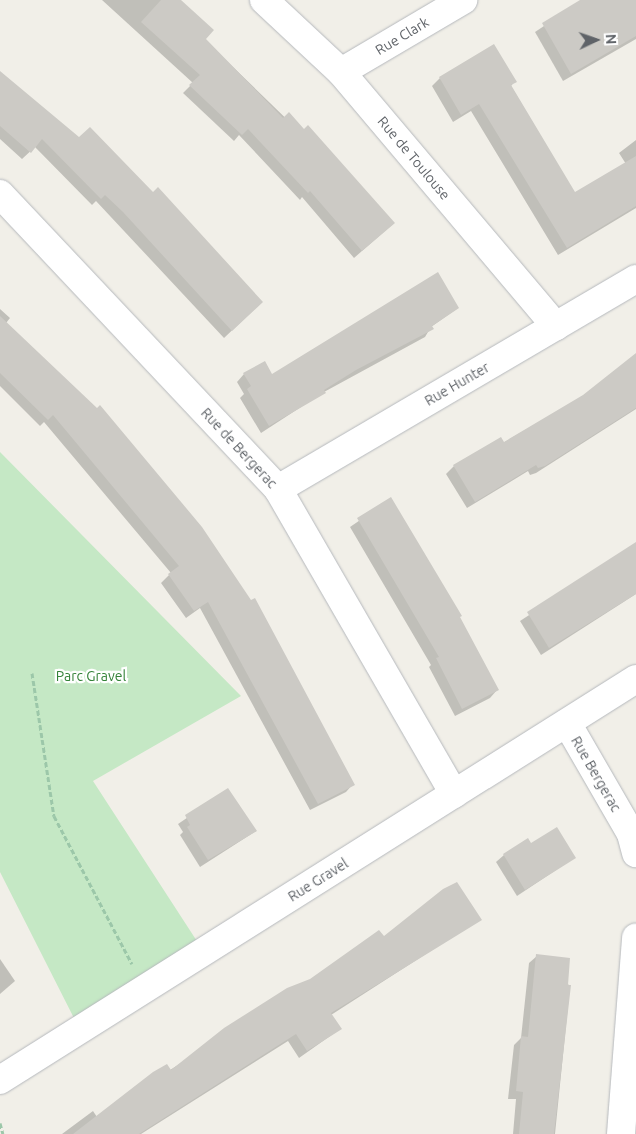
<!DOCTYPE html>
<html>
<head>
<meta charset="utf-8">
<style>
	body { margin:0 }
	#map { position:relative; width:636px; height:1134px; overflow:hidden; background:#f1efe8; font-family:Ubuntu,sans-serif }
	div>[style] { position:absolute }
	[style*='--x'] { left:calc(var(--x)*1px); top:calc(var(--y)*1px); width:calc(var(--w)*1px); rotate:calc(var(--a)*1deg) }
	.green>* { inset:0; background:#c5e8c5 }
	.shadow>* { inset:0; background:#0003 }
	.building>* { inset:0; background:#cccac5 }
	.path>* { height:3px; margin-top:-1.5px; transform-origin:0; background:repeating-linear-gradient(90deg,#9cc7a9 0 5px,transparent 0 7.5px) }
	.roads { filter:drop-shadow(0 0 1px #b5b8bc) drop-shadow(0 0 1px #b5b8bc) }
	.minor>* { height:28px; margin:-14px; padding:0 14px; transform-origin:14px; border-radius:14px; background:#fff }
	span { translate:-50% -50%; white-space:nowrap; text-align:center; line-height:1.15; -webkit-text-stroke:4.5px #fff; paint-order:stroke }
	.street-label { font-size:14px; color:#5f6368 }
	.park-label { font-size:14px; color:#348238 }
	.north { position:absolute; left:571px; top:15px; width:50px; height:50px; -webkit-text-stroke:4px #fff; paint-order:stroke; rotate:87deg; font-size:14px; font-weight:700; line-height:20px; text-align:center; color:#5f6368 }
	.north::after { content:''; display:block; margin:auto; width:18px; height:22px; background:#5f6368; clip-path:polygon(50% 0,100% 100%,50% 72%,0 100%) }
</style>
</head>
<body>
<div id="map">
	<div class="green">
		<div style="clip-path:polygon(0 452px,241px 696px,93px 781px,204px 952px,80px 1030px,0 872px)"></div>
	</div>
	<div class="shadow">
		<div style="clip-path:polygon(102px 0,177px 0,204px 39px,394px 223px,354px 258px,302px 197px,300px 200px,239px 135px,234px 141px,183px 93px,193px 83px)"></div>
		<div style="clip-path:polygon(583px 0,636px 0,636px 39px,563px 81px,535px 32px)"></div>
		<div style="clip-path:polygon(0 72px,262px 302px,224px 338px,96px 201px,92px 205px,35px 147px,22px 159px,0 139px)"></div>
		<div style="clip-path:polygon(440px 78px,515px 81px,511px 86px,575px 194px,626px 164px,619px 153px,636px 140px,636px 208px,558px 255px,471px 111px,453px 122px,432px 86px)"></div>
		<div style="clip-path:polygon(458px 308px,431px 327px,425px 337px,324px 392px,261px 433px,240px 398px,244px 394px,237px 382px,244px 374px,272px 376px)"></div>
		<div style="clip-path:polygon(0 309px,10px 318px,6px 323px,353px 784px,346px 792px,310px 810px,200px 608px,186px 618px,161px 583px,171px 573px,44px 422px,40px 426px,0 386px)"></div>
		<div style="clip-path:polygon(636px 360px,636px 409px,536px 473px,530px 475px,528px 471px,467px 508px,446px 474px,454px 466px,503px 443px,584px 396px)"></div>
		<div style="clip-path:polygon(391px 499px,497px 690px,490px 698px,455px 716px,429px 667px,431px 665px,350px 527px)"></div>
		<div style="clip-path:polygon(636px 545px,636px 594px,541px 655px,520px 621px)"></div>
		<div style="clip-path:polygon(228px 790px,256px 831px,200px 867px,180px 835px,183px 832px,178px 824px)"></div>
		<div style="clip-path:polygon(504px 855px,574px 858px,517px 896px,496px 862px)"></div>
		<div style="clip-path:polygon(480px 919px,331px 1015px,340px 1029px,299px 1058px,288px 1041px,141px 1134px,62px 1134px,93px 1111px,97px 1117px,310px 980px,383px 938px)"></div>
		<div style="clip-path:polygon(537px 956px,570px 986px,555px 1134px,513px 1134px,516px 1099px,508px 1099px,514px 1045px,521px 1038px,529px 963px)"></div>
		<div style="clip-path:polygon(0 959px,15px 981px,0 994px)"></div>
	</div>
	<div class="building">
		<div style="clip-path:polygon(161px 0,181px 0,214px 30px,206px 39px,283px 118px,289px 112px,304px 129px,308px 125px,395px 223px,362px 251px,310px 191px,308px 193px,248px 129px,242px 135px,189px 85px,200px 75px,141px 22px)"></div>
		<div style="clip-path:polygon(580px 0,636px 0,636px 36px,571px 74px,542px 23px)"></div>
		<div style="clip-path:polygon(494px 44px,517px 82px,511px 85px,575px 192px,636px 156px,636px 206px,567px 248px,479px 104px,461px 115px,439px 77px)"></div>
		<div style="clip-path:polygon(0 71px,79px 137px,90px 127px,153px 192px,158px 187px,263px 302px,232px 331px,123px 212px,105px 195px,101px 199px,42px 139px,31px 153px,0 126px)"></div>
		<div style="clip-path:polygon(438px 272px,459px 308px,432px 326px,434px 329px,356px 370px,324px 390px,326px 393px,269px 426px,247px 389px,251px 386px,243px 373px,265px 361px,272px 374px)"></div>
		<div style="clip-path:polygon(0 316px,97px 408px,100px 405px,202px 527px,251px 600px,255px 598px,355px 785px,318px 804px,208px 602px,194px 611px,168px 574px,179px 566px,53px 415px,48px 420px,0 373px)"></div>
		<div style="clip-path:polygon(636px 353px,636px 408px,545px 466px,538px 468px,536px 465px,475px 502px,453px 465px,501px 437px,504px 442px,583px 395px)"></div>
		<div style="clip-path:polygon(391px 497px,462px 616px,460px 617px,499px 690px,462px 709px,436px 658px,439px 657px,357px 518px)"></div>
		<div style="clip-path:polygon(636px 542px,636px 594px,549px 648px,527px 612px)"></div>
		<div style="clip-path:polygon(228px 788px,257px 831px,208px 860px,187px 827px,190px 825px,185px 815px)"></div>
		<div style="clip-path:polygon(557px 827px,576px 858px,525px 890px,503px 854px,528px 838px,531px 843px)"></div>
		<div style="clip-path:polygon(457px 882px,482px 920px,331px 1013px,342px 1029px,307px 1051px,296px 1034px,139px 1134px,73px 1134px,153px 1072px,167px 1064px,171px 1070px,224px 1028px,287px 988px,310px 979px,379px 930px,384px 936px,443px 889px)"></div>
		<div style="clip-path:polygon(536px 954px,570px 958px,568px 985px,571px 985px,554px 1134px,519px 1134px,523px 1092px,516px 1091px,521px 1036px,528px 1037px)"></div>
	</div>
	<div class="path">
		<div style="--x:32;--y:673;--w:145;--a:81.3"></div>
		<div style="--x:54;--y:816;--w:167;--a:62.2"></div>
		<div style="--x:0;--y:1123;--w:11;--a:75"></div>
	</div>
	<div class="roads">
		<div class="minor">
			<div style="--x:264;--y:0;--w:105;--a:43.1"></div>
			<div style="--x:341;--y:72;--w:333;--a:49.8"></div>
			<div style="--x:341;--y:72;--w:142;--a:-30.5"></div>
			<div style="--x:0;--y:194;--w:405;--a:46.7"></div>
			<div style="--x:278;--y:489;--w:352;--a:60"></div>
			<div style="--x:278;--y:489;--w:415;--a:-30.4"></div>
			<div style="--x:567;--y:723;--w:128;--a:60"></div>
			<div style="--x:631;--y:834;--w:20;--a:75"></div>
			<div style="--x:0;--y:1080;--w:752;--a:-32.23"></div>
			<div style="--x:621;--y:1134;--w:197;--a:-85.6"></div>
		</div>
	</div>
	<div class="street-label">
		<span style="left:402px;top:36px;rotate:-31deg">Rue Clark</span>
		<span style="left:414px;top:158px;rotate:50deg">Rue de Toulouse</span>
		<span style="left:457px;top:384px;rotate:-30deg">Rue Hunter</span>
		<span style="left:239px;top:448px;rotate:47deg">Rue de Bergerac</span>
		<span style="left:596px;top:774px;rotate:60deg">Rue Bergerac</span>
		<span style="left:318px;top:880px;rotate:-32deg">Rue Gravel</span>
	</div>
	<div class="park-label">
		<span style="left:91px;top:676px">Parc Gravel</span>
	</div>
	<div class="north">N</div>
</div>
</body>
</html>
